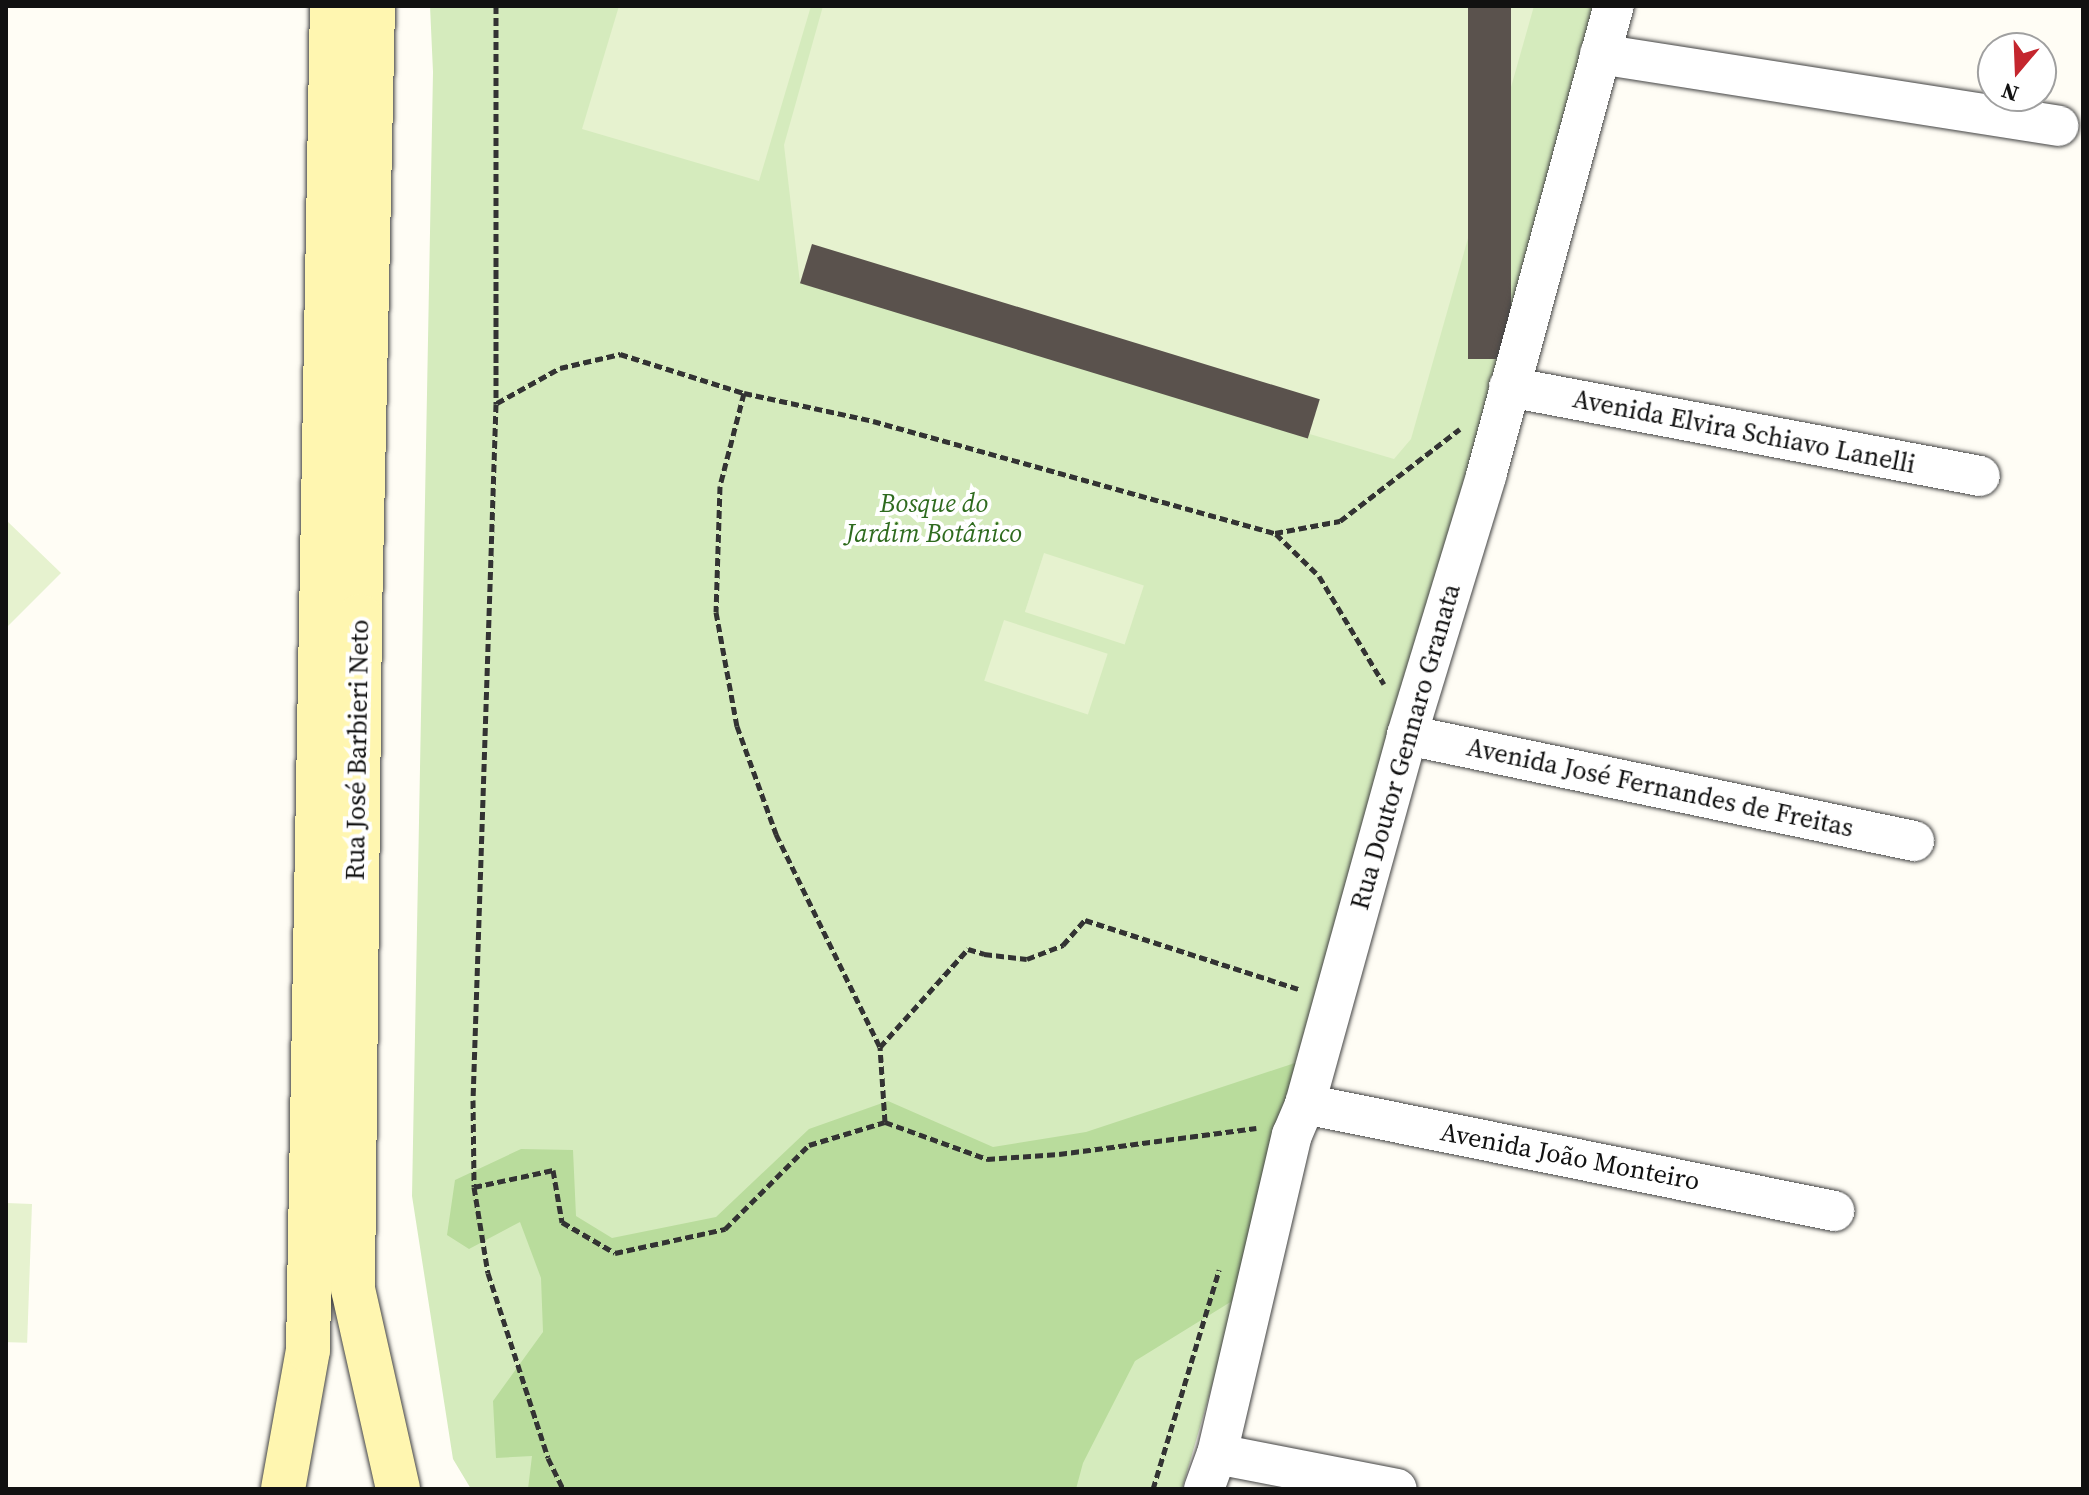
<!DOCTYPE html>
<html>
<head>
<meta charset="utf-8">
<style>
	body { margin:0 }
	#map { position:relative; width:2089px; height:1495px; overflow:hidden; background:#fffdf5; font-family:"Source Serif 4",serif }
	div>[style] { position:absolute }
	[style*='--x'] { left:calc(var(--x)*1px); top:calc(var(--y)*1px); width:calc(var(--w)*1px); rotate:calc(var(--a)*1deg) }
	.green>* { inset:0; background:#d5ebbd }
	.forest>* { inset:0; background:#b9dc9c }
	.pitch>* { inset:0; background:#e6f2cf; transform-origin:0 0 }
	.building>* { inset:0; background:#5a524d; transform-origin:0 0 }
	.path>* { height:5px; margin-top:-2.5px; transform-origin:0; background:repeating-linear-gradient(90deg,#333 0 8px,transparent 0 12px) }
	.roads { filter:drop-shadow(0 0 2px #444) drop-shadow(0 0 2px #444) }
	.minor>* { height:40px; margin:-20px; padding:0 20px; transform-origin:20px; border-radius:20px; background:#fff }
	.secondary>* { height:44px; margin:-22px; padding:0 22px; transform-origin:22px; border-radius:22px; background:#fff6b0 }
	span { translate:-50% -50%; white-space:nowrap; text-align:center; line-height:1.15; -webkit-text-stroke:8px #fff; paint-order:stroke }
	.street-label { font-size:26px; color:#111 }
	.park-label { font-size:26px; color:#2f6b1f; font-style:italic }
	.frame { position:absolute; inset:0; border:8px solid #111; pointer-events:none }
	.north { position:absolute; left:1977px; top:32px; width:80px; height:80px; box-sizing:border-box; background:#fff; border:2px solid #a0a0a0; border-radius:50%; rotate:199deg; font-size:22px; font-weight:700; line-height:32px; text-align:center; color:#111 }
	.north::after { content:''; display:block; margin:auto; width:28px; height:36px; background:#c4262e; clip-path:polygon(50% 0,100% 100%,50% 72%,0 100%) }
</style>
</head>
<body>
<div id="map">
	<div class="green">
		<div style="clip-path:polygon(430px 6px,1612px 6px,1182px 1489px,471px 1489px,453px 1459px,412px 1196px,433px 72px)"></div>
	</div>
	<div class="forest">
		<div style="clip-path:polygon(1307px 1059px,1237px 1298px,1135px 1361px,1083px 1463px,1076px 1489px,528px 1489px,532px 1456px,496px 1458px,493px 1401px,543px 1332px,541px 1278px,520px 1222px,469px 1249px,447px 1235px,455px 1180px,521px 1149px,573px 1150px,576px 1216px,612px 1238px,716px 1217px,809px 1129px,888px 1101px,993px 1147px,1086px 1132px)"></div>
	</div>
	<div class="pitch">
		<div style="clip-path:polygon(619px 6px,811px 6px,759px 181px,582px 129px)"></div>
		<div style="clip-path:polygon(823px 6px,1534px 6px,1411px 439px,1394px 459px,800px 283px,784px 145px)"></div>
		<div style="clip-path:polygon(6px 520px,61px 573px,6px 628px)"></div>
		<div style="left:1044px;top:553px;width:105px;height:62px;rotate:18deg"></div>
		<div style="left:1004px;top:620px;width:109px;height:64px;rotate:18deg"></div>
		<div style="left:6px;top:1203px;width:26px;height:139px;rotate:2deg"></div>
	</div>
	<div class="building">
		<div style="left:1468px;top:6px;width:43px;height:353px"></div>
		<div style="left:812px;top:244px;width:531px;height:41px;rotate:17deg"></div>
	</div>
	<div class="path">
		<div style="--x:496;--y:6;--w:398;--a:90"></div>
		<div style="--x:496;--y:404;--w:696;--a:91.89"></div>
		<div style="--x:473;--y:1100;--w:87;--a:89.3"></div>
		<div style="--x:474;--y:1187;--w:87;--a:80.8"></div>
		<div style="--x:488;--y:1273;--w:194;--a:72"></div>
		<div style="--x:548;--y:1458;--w:34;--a:64"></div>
		<div style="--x:744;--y:393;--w:96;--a:104.5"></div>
		<div style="--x:720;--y:486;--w:126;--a:91.8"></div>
		<div style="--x:716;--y:612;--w:116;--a:79.6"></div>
		<div style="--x:737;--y:726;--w:115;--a:70.1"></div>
		<div style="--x:776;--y:834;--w:237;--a:64"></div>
		<div style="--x:497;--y:403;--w:72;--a:-29.1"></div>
		<div style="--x:560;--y:368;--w:62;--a:-13.1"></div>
		<div style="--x:620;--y:354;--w:130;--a:17.5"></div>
		<div style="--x:744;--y:393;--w:132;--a:12.2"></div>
		<div style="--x:873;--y:421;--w:417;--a:15.6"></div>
		<div style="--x:1275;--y:533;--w:66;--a:-10.5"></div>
		<div style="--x:1340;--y:521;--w:151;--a:-37.5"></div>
		<div style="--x:1276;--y:534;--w:60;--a:44.3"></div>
		<div style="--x:1319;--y:576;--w:126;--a:59"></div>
		<div style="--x:885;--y:1122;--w:75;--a:-93.8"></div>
		<div style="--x:880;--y:1047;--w:132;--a:-48.1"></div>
		<div style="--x:968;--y:949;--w:17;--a:17"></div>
		<div style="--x:984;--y:954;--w:43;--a:6.6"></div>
		<div style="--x:1027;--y:959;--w:39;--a:-21"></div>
		<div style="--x:1063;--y:945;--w:33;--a:-49"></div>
		<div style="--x:1085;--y:920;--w:224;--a:17.9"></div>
		<div style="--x:474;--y:1187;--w:81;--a:-12.1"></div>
		<div style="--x:553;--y:1170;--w:53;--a:80.2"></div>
		<div style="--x:562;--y:1222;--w:61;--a:30.3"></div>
		<div style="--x:615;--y:1253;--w:113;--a:-12.3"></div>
		<div style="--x:725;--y:1229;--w:119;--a:-45"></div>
		<div style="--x:809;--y:1145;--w:79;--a:-16.8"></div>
		<div style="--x:885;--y:1122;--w:109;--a:19.9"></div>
		<div style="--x:987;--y:1159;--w:72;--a:-4"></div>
		<div style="--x:1059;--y:1154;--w:199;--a:-7.5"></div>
		<div style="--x:1153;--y:1489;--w:229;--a:-73.2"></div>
	</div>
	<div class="roads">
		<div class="minor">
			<div style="--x:1600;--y:54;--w:464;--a:8.9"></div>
			<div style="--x:1509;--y:387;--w:479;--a:10.7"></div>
			<div style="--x:1407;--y:735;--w:518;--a:11.81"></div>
			<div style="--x:1305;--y:1104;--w:540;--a:11.43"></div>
			<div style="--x:1217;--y:1454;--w:183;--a:11"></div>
			<div style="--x:1204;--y:1489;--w:37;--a:-70"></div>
			<div style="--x:1217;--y:1454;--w:328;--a:-76.8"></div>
			<div style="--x:1292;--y:1135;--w:34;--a:-67"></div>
			<div style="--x:1305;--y:1104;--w:383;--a:-74.5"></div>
			<div style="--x:1407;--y:735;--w:271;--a:-73"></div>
			<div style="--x:1486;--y:476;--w:487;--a:-74.8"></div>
		</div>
		<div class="secondary">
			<div style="--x:373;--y:6;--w:610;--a:91.22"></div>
			<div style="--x:360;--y:616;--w:673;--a:90.6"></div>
			<div style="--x:353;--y:1289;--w:205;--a:77.3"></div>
			<div style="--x:283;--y:1489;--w:141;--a:-79.8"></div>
			<div style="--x:308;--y:1350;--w:1344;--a:-88.98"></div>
		</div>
	</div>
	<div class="street-label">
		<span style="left:1744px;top:432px;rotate:11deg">Avenida Elvira Schiavo Lanelli</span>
		<span style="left:1406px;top:747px;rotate:-74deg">Rua Doutor Gennaro Granata</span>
		<span style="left:358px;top:750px;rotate:-89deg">Rua José Barbieri Neto</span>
		<span style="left:1660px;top:788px;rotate:12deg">Avenida José Fernandes de Freitas</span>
		<span style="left:1570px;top:1157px;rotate:11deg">Avenida João Monteiro</span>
	</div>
	<div class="park-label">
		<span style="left:934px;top:519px">Bosque do<br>Jardim Botânico</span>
	</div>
	<div class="frame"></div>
	<div class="north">N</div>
</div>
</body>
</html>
